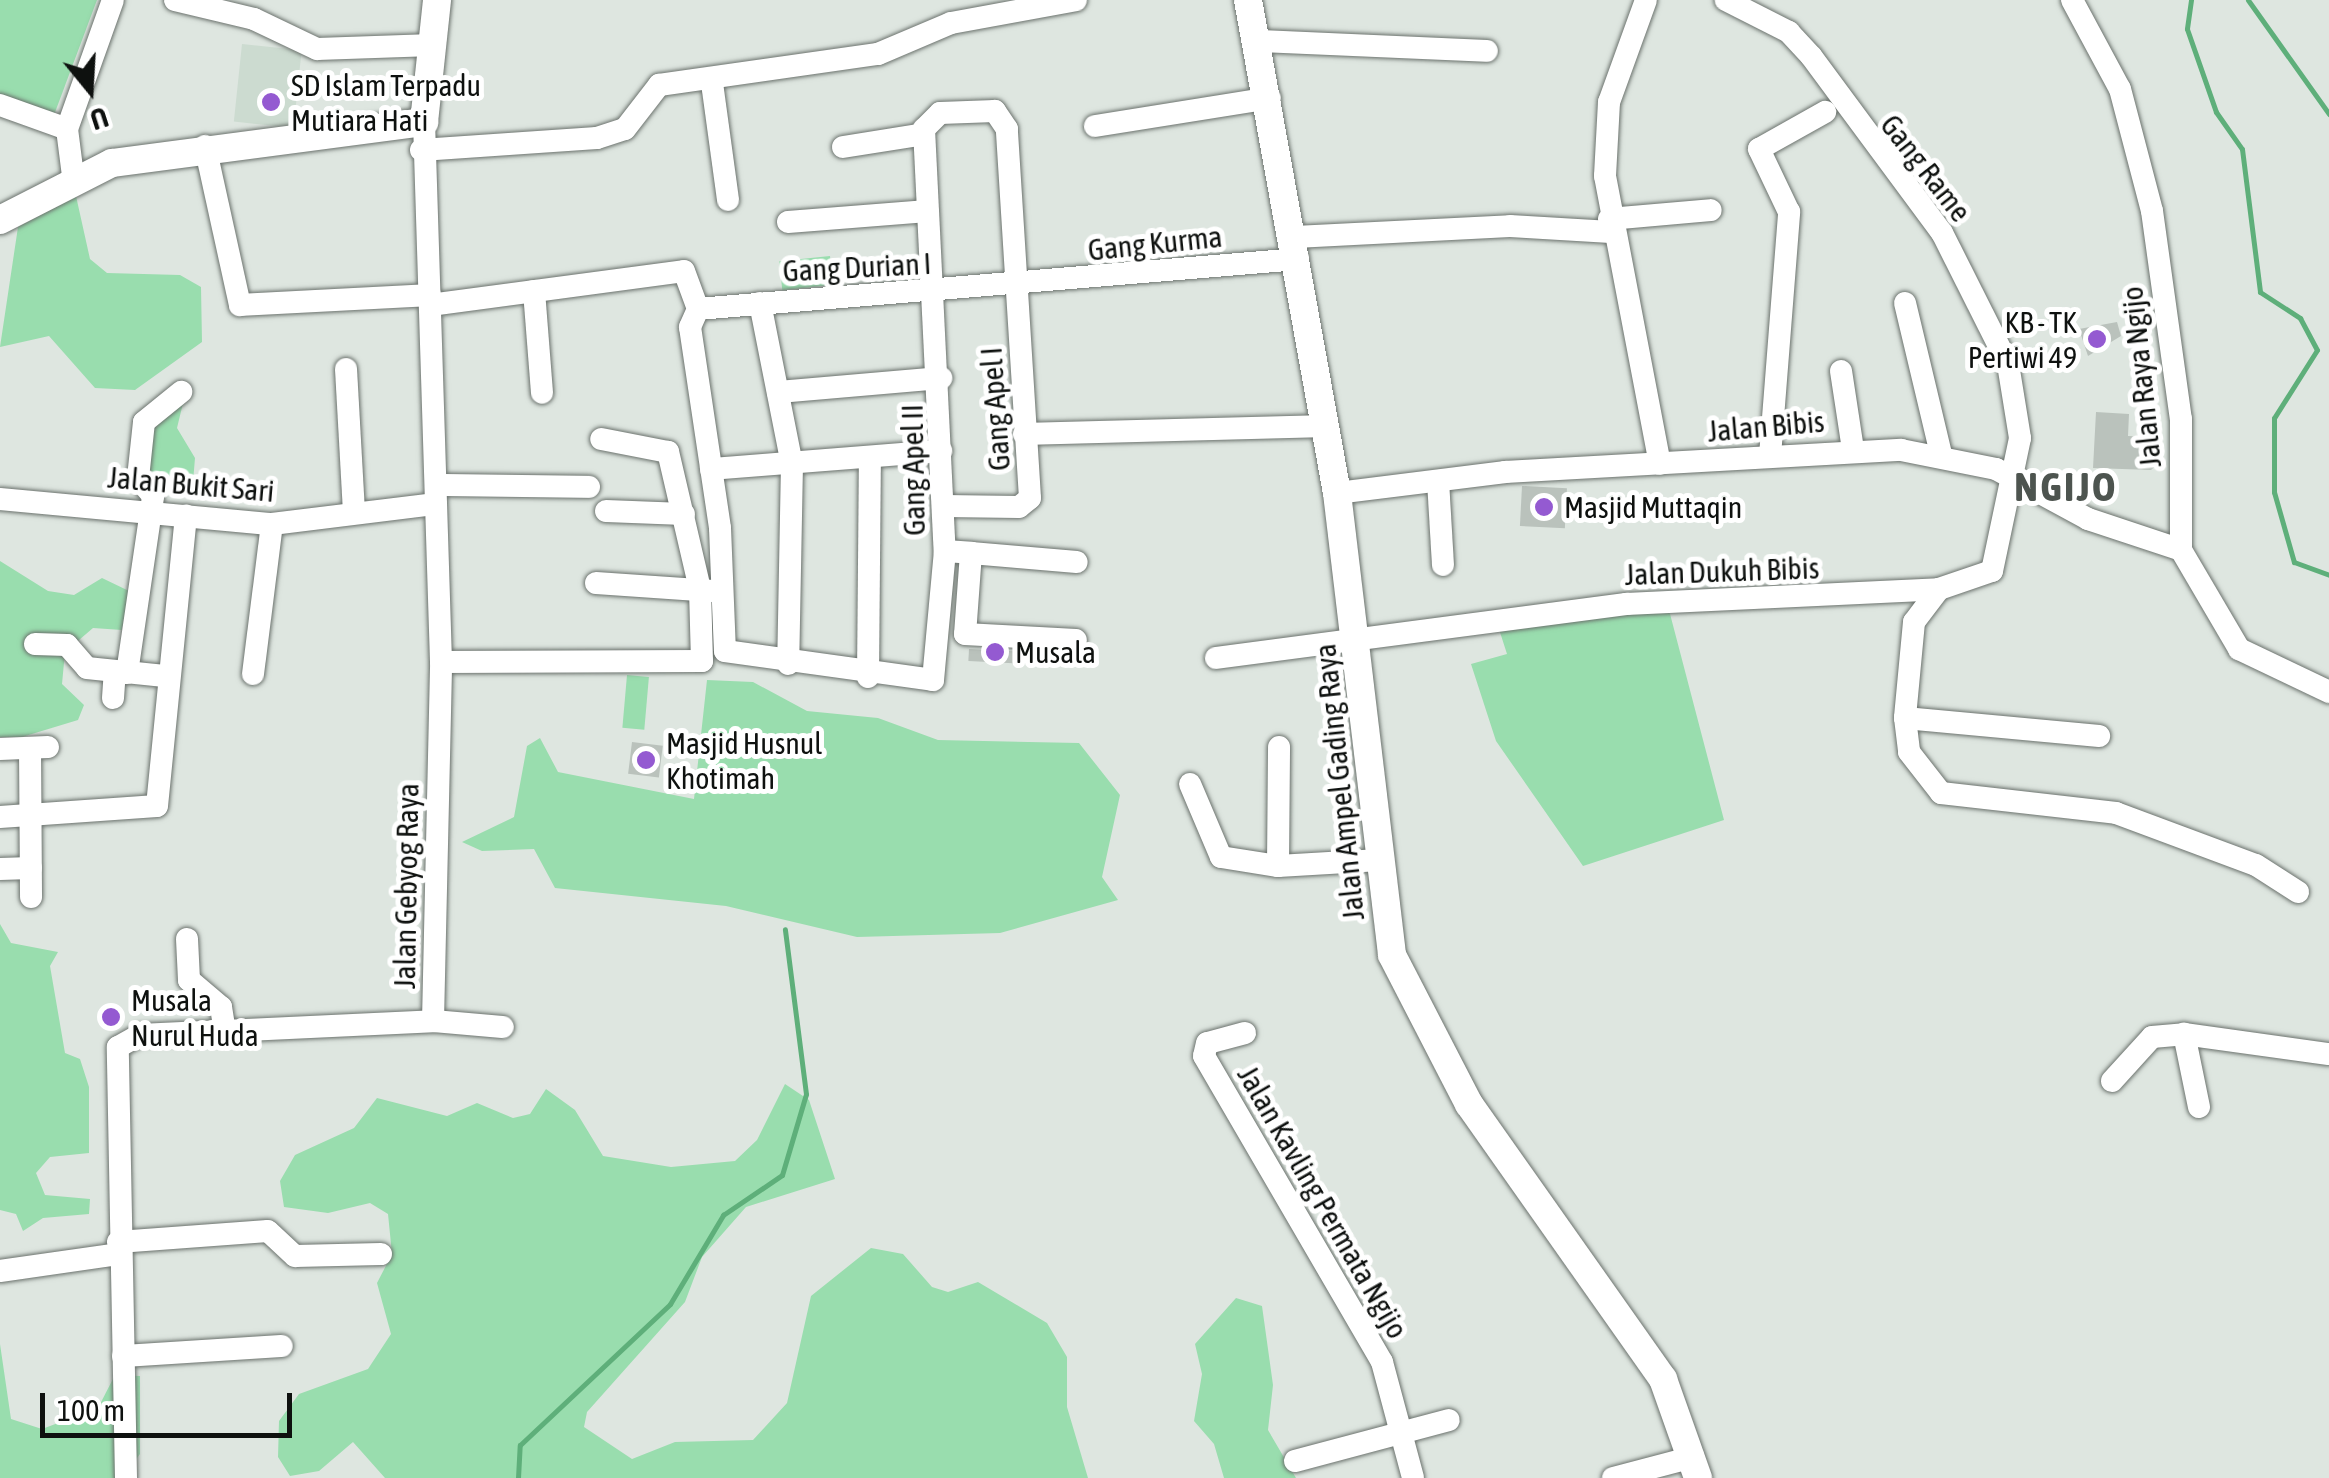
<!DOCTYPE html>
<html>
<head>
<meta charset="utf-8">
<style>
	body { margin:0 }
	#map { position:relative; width:2329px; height:1478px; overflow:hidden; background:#dee6e0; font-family:"Asap Condensed",sans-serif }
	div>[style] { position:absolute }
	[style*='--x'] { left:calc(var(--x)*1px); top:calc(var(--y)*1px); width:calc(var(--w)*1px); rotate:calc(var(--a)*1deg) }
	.built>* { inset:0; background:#ccdbd0; transform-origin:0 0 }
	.green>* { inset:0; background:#99ddae; transform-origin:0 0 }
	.stream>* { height:5px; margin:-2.5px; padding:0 2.5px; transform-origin:2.5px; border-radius:2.5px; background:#5eaf7a }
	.building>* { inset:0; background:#bac2bc; transform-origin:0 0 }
	.roads { filter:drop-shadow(0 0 2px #6b726d) drop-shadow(0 0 2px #6b726d) }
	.minor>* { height:22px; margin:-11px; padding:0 11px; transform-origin:11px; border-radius:11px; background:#fff }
	.major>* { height:28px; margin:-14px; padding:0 14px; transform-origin:14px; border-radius:14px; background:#fff }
	.dots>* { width:28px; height:28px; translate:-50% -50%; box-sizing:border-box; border:5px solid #fff; border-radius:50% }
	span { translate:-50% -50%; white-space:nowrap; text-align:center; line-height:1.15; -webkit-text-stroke:10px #fff; paint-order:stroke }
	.poi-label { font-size:30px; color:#0e110f }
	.left { translate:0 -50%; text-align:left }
	.right { translate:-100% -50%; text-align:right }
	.street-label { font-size:30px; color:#0e110f }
	.district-label { font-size:40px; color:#4d544f; font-weight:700; letter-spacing:2.5px }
	.north { position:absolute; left:40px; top:40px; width:100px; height:100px; -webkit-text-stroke:8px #fff; paint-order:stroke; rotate:162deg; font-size:28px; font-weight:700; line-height:40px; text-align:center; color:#0e110f }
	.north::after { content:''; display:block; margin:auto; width:35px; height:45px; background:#0e110f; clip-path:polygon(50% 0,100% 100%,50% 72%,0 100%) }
	.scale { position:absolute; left:40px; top:1393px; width:252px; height:45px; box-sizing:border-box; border:5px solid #0e110f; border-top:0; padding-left:12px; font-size:30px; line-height:35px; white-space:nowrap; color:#0e110f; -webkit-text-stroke:8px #fff; paint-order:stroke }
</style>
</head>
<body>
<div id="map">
	<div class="built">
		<div style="left:242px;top:44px;width:60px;height:78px;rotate:6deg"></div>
	</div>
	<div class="green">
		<div style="clip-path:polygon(0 0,97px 0,54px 115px,0 97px)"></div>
		<div style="clip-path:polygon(76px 196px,90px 259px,107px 273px,180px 275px,201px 287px,202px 342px,135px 390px,95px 388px,49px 336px,0 347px,18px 227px)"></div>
		<div style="left:830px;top:256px;width:29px;height:51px;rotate:84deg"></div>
		<div style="clip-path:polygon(184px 399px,177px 428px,195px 458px,192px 494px,161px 490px,131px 455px,133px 429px)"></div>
		<div style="clip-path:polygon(0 561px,48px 591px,74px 595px,102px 578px,129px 591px,122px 630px,93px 628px,65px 652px,62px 684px,84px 705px,78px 720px,22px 737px,0 737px)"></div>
		<div style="clip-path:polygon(1669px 610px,1724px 820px,1583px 866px,1496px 741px,1471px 664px,1507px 654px,1498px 626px)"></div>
		<div style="left:627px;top:675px;width:22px;height:53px;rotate:5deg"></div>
		<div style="clip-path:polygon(707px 680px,753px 682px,807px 711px,878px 718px,938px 740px,1079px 743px,1120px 795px,1102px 877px,1118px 900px,1000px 933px,857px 937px,726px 906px,555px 888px,534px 849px,482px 851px,462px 842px,514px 817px,527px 746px,540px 738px,558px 772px,694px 799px)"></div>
		<div style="clip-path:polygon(0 924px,11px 943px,58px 952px,50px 966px,65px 1053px,80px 1059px,89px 1087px,89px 1153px,50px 1157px,36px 1173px,45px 1195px,90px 1199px,89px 1214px,43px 1218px,23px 1231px,16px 1214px,0 1210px)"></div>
		<div style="clip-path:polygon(785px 1084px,809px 1100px,835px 1179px,746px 1207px,702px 1257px,685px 1302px,587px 1412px,584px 1427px,632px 1459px,675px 1442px,753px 1440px,787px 1403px,811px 1296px,871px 1248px,903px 1254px,932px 1287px,948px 1292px,978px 1282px,1047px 1323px,1067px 1357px,1067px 1407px,1088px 1478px,385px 1478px,353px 1442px,319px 1471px,290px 1476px,278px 1457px,279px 1421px,299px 1394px,368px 1369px,391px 1334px,377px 1283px,392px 1254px,388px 1214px,370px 1203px,328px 1213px,284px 1207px,280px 1181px,295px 1155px,354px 1128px,377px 1098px,447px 1116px,477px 1103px,513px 1118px,530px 1114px,546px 1089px,575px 1110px,603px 1156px,671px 1167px,735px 1161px,757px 1140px)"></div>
		<div style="clip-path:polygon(1236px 1298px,1262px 1306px,1273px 1385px,1268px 1430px,1296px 1478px,1224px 1478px,1214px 1444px,1194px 1421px,1202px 1374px,1195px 1344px)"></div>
		<div style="clip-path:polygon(0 1344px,11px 1419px,42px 1429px,98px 1408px,115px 1375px,140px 1376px,140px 1454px,122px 1478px,0 1478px)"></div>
	</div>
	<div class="stream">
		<div style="--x:2191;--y:0;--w:29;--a:98"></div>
		<div style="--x:2187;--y:29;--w:88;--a:70.7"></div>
		<div style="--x:2216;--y:112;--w:45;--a:54.9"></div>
		<div style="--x:2242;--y:149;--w:144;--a:82.8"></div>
		<div style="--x:2260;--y:292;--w:48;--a:33"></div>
		<div style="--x:2300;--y:318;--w:36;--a:62"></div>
		<div style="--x:2317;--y:350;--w:80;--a:122.3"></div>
		<div style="--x:2274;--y:418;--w:74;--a:90"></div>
		<div style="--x:2274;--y:492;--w:73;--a:74.1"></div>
		<div style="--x:2294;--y:562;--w:37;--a:20"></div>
		<div style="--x:2248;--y:0;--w:140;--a:54.6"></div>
		<div style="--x:518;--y:1478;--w:33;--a:-87"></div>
		<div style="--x:520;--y:1445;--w:206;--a:-43.2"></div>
		<div style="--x:670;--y:1304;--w:104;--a:-59.2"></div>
		<div style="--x:723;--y:1215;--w:71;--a:-34.1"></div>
		<div style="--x:782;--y:1175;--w:84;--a:-73.5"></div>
		<div style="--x:806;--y:1094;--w:166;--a:-97.3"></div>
	</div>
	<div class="building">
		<div style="clip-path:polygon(2117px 322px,2121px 336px,2088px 356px,2079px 329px)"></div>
		<div style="clip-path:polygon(2096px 412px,2129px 414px,2128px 436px,2152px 437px,2160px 462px,2151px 470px,2093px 468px)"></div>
		<div style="left:1522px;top:486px;width:45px;height:40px;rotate:3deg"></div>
		<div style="left:969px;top:649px;width:52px;height:12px;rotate:3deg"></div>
		<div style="left:632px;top:742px;width:31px;height:32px;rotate:7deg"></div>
	</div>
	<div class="roads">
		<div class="minor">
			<div style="--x:175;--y:0;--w:81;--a:13.5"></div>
			<div style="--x:254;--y:19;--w:70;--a:25.5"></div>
			<div style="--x:317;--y:49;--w:116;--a:-2"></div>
			<div style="--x:1646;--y:0;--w:109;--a:109.9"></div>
			<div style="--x:1609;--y:102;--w:74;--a:93.1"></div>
			<div style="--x:1605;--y:176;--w:293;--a:79.2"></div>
			<div style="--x:2072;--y:0;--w:101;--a:61.7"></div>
			<div style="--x:2120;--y:89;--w:126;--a:75.3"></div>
			<div style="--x:2152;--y:211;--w:210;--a:82.1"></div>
			<div style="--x:2181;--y:419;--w:131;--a:90"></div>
			<div style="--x:2181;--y:550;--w:115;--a:59.6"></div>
			<div style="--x:2239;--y:649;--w:100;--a:25.5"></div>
			<div style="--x:1260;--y:41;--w:227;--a:2.5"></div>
			<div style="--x:712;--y:83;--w:118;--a:82.2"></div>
			<div style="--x:0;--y:105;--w:71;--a:19.7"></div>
			<div style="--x:67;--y:129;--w:47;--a:82.7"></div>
			<div style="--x:1095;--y:126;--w:177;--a:-9.1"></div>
			<div style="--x:67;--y:129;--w:137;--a:-70.4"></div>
			<div style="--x:205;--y:146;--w:163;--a:77.6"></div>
			<div style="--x:240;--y:305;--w:190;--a:-3"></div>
			<div style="--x:843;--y:147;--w:82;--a:-9.1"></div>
			<div style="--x:421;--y:150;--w:176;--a:-3.9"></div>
			<div style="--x:597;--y:138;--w:29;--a:-18"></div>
			<div style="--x:625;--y:129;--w:56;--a:-52.3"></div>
			<div style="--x:659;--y:85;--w:221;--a:-8.1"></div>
			<div style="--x:878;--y:54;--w:79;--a:-23"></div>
			<div style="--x:951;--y:23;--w:127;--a:-10.4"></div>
			<div style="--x:1609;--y:219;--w:102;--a:-5"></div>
			<div style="--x:788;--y:222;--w:140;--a:-4.5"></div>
			<div style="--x:1295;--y:237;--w:215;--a:-2.9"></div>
			<div style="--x:1510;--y:226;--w:101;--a:3.4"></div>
			<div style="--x:534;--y:291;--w:102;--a:85.5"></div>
			<div style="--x:760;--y:303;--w:164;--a:78.8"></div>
			<div style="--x:792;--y:464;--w:200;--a:91.1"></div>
			<div style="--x:1905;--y:303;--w:155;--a:76.6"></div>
			<div style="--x:430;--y:305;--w:256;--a:-7.6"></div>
			<div style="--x:684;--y:271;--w:40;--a:69.8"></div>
			<div style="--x:698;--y:309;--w:20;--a:114"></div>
			<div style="--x:690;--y:327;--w:203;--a:81.5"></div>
			<div style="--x:720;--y:528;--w:123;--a:87.7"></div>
			<div style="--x:725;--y:651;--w:210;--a:7.9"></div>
			<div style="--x:933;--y:680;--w:130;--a:-84.7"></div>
			<div style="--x:698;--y:309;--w:602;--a:-4.76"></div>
			<div style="--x:346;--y:369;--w:142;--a:86.8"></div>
			<div style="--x:1841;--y:371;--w:79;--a:81.3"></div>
			<div style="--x:778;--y:392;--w:164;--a:-4.9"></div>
			<div style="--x:1024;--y:434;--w:302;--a:-1.5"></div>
			<div style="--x:1770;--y:456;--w:245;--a:-85.5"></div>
			<div style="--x:1789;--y:212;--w:70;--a:-115.5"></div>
			<div style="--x:1759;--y:149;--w:76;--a:-29.3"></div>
			<div style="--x:711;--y:469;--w:231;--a:-4.5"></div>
			<div style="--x:1438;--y:481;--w:84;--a:86.6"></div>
			<div style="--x:436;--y:485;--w:153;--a:0.7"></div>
			<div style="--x:1337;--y:493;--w:169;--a:-7.1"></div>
			<div style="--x:1505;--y:472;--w:397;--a:-3.2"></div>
			<div style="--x:1901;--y:450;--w:97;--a:11.3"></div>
			<div style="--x:1996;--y:469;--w:105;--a:28.5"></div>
			<div style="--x:2088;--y:519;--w:98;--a:18.4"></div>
			<div style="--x:0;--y:499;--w:273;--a:5.3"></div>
			<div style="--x:272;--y:524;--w:165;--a:-7"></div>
			<div style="--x:944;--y:506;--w:75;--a:0.8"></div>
			<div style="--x:1019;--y:507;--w:14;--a:-39"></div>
			<div style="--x:1030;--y:498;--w:370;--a:-93.6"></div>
			<div style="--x:1007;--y:129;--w:22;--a:-124"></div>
			<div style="--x:995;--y:111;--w:55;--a:177.9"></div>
			<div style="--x:940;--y:113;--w:23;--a:135"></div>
			<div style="--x:924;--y:129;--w:423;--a:87.2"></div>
			<div style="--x:945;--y:551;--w:26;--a:4"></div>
			<div style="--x:971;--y:553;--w:81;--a:94.2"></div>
			<div style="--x:965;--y:634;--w:111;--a:3.1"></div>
			<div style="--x:606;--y:511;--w:78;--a:2.2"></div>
			<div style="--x:971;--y:553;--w:106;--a:4.9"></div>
			<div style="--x:596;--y:583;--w:117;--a:3.9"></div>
			<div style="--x:1939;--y:589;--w:41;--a:127.1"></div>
			<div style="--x:1914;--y:622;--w:96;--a:95.4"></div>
			<div style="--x:1905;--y:718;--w:195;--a:5.3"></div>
			<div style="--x:35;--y:644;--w:32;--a:2"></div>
			<div style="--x:67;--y:645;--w:30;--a:49"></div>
			<div style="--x:87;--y:668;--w:78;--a:5.9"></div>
			<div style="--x:1216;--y:658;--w:414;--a:-7.5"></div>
			<div style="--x:1626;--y:604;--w:313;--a:-2.7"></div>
			<div style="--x:1939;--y:589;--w:56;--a:-18.8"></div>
			<div style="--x:1992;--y:571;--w:136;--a:-78.1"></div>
			<div style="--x:2020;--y:438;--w:75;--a:-99.2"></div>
			<div style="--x:2008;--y:364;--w:147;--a:-116.7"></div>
			<div style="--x:1942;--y:233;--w:220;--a:-126.5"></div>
			<div style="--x:1811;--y:56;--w:33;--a:-133"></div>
			<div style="--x:1789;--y:32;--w:71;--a:-153.1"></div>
			<div style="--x:441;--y:662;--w:261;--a:-0.2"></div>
			<div style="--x:702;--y:661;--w:72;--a:-91.6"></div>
			<div style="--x:700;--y:589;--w:141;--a:-103.1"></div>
			<div style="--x:668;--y:452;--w:68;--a:-169"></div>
			<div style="--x:127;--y:673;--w:179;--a:-81.6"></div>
			<div style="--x:153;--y:496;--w:23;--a:-130"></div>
			<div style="--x:138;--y:478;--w:56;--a:-83.9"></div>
			<div style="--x:144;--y:422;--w:48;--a:-39"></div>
			<div style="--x:253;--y:674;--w:151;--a:-82.8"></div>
			<div style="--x:868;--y:677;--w:218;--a:-89.5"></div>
			<div style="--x:113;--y:698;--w:26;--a:-86"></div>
			<div style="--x:1905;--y:718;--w:34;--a:83"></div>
			<div style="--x:1909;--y:752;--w:52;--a:52"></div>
			<div style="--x:1941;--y:793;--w:176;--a:6.5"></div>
			<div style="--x:2116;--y:813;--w:149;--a:20.4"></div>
			<div style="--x:2256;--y:865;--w:50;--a:32.7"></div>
			<div style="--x:30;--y:748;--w:149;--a:89.6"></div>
			<div style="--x:0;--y:749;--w:48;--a:-2.4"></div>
			<div style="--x:1190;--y:784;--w:79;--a:67"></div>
			<div style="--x:1221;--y:857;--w:58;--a:9"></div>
			<div style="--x:1278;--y:866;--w:102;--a:-3.4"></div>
			<div style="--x:0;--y:817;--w:157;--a:-4"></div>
			<div style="--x:157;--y:806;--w:292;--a:-84.3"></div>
			<div style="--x:1278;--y:866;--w:119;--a:-89.5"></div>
			<div style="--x:0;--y:869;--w:31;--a:-2"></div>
			<div style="--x:187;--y:939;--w:41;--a:87.2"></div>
			<div style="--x:189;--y:980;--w:42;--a:40.2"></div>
			<div style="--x:221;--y:1007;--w:25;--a:81"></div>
			<div style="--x:433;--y:1021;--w:70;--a:4.9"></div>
			<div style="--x:1245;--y:1033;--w:39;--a:165"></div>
			<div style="--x:1207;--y:1043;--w:13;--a:103"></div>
			<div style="--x:1204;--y:1056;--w:354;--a:59.8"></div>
			<div style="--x:1382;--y:1362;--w:120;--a:75"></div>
			<div style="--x:2112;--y:1081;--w:59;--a:-47.7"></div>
			<div style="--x:2152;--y:1037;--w:32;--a:-5"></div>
			<div style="--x:2199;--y:1107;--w:75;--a:-101.6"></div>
			<div style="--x:2184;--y:1034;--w:146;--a:7.9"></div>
			<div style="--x:118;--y:1242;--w:150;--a:-4.2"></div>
			<div style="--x:268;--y:1231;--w:37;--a:43"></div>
			<div style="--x:295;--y:1256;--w:86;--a:-1.3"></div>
			<div style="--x:0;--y:1271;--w:119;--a:-8.2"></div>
			<div style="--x:123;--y:1356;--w:159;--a:-3.6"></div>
			<div style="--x:1295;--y:1461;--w:159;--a:-14.9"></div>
			<div style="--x:126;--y:1478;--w:431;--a:-91.1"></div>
			<div style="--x:118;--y:1047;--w:25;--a:-29"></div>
			<div style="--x:140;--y:1035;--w:293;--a:-2.7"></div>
			<div style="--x:433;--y:1021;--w:359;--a:-88.7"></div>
			<div style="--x:441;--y:662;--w:540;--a:-91.8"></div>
			<div style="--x:1613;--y:1478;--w:83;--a:-14.7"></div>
		</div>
		<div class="major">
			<div style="--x:1248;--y:0;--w:501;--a:79.77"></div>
			<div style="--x:1337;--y:493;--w:465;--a:83.2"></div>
			<div style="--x:1392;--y:955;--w:168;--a:62.7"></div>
			<div style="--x:1469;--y:1104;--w:337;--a:54.8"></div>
			<div style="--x:1663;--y:1379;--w:105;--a:70.5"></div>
			<div style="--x:0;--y:220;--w:126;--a:-27"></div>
			<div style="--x:112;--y:163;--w:315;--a:-7.5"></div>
			<div style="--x:424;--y:122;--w:123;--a:-83.9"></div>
		</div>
	</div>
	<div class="dots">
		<div style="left:271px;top:102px;background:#945ad1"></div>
		<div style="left:2097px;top:339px;background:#945ad1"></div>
		<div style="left:1544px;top:507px;background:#945ad1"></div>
		<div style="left:995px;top:652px;background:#945ad1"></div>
		<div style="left:646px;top:760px;background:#945ad1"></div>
		<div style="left:111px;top:1017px;background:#945ad1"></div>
	</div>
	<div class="poi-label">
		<span class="left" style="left:291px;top:102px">SD Islam Terpadu<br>Mutiara Hati</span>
		<span class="right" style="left:2077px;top:339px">KB - TK<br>Pertiwi 49</span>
		<span class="left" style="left:1564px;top:507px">Masjid Muttaqin</span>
		<span class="left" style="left:1015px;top:652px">Musala</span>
		<span class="left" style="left:666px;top:760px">Masjid Husnul<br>Khotimah</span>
		<span class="left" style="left:131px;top:1017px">Musala<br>Nurul Huda</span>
	</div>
	<div class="street-label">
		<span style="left:1926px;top:168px;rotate:52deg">Gang Rame</span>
		<span style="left:1155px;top:243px;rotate:-6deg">Gang Kurma</span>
		<span style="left:857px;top:267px;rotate:-3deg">Gang Durian I</span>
		<span style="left:2141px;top:377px;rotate:-96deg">Jalan Raya Ngijo</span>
		<span style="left:995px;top:409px;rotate:-94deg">Gang Apel I</span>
		<span style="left:1766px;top:426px;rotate:-5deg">Jalan Bibis</span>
		<span style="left:913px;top:470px;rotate:-91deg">Gang Apel II</span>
		<span style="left:191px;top:484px;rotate:5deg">Jalan Bukit Sari</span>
		<span style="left:1722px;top:571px;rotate:-2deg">Jalan Dukuh Bibis</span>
		<span style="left:1339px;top:782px;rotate:-96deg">Jalan Ampel Gading Raya</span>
		<span style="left:406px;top:886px;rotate:-89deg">Jalan Gebyog Raya</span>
		<span style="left:1323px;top:1202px;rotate:60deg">Jalan Kavling Permata Ngijo</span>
	</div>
	<div class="district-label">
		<span style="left:2066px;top:487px">NGIJO</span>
	</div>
	<div class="north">U</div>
	<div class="scale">100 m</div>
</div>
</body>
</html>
